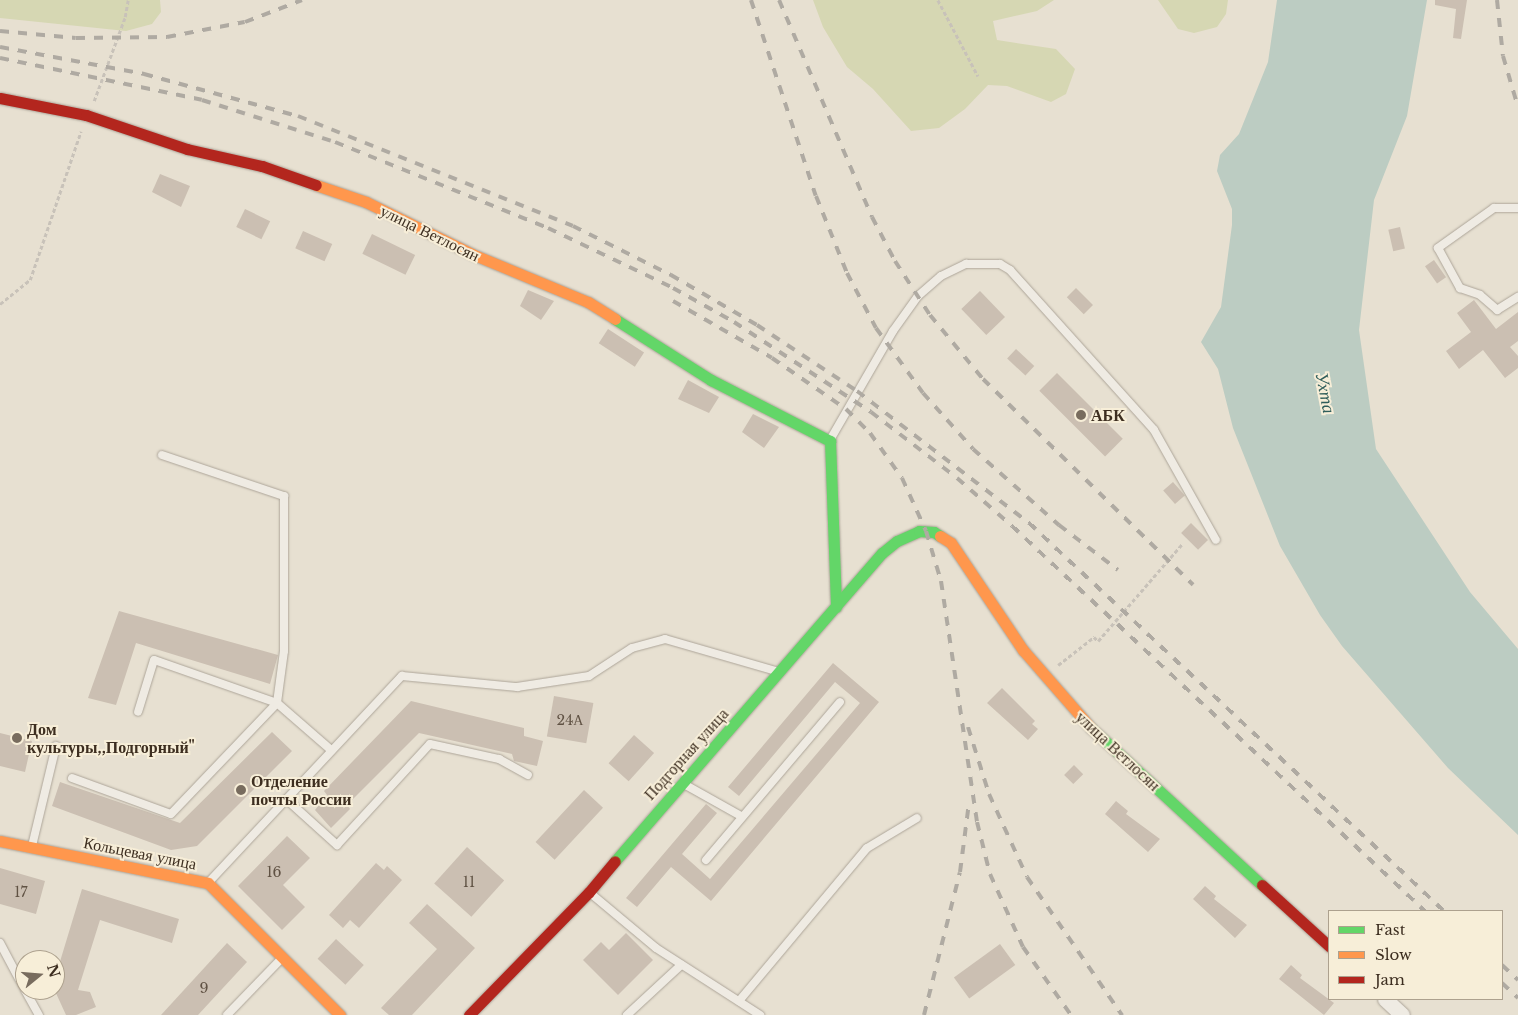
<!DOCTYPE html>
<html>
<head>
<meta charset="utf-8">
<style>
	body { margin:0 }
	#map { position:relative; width:1518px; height:1015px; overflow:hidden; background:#e7e0d1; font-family:"Libre Baskerville",serif }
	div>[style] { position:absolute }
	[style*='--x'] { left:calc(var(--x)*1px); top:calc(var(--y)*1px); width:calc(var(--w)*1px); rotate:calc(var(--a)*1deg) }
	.green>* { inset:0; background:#d6d7b3 }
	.water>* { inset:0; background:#bcccc2 }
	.building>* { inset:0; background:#cbbfb2; transform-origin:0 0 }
	.path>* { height:2.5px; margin-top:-1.25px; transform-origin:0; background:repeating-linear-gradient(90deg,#c8c2b9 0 4px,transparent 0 6.5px) }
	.roads { filter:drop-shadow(0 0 1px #ada599) drop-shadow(0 0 1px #ada599) }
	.lane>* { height:8px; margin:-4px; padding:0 4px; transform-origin:4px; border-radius:4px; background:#efebe3 }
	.street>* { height:15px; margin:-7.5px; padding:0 7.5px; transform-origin:7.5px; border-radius:7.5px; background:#efebe3 }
	.fast>* { height:11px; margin:-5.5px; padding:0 5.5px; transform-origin:5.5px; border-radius:5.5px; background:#63d668 }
	.slow>* { height:11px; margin:-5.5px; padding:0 5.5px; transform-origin:5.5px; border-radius:5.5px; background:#ff974d }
	.jam>* { height:11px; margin:-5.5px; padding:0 5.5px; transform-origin:5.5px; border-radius:5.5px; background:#b3261e }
	.rail>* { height:4px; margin-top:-2px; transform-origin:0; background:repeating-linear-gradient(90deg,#afaaa2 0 9px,transparent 0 18px) }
	.dots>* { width:14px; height:14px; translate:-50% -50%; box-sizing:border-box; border:2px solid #f7eed8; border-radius:50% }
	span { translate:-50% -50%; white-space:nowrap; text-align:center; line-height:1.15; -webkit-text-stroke:4px #f7eed8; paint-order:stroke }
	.number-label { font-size:14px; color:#605244 }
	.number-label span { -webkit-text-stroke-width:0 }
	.street-label { font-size:16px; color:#3d2e20 }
	.poi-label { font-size:16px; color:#3d2e20; font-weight:700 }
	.left { translate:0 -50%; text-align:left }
	.water-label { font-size:18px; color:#2f5d5a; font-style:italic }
	.legend { position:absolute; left:1328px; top:910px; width:175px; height:90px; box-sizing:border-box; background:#f7eed8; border:1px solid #ada18e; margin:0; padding:6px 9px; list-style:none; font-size:15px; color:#3d2e20 }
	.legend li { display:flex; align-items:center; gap:10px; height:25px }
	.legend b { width:25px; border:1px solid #ada18e }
	.north { position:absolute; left:15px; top:950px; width:50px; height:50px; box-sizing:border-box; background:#f7eed8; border:1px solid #ada18e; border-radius:50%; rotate:73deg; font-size:14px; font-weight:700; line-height:20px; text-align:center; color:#3d2e20 }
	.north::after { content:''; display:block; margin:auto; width:18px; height:22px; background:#786c5e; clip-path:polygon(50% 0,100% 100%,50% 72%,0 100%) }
</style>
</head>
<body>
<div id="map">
	<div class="green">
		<div style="clip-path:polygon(0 0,160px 0,161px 12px,152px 24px,126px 31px,0 18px)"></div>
		<div style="clip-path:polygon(813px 0,1054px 0,1037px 11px,993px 21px,997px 40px,1056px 49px,1075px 69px,1066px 94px,1051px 102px,1007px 86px,988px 85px,965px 109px,939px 128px,911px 131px,873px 89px,847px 67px,823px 27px)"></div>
		<div style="clip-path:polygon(1158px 0,1228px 0,1226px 14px,1217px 27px,1194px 33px,1178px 29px)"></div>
	</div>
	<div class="water">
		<div style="clip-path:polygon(1277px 0,1427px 0,1407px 116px,1374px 200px,1359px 330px,1376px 449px,1470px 592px,1518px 649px,1518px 835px,1448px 768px,1342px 646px,1320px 615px,1280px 546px,1233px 428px,1218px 369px,1201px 342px,1221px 307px,1232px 225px,1232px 209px,1217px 171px,1220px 155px,1239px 134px,1268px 62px)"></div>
	</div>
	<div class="building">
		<div style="clip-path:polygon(1435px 0,1467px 0,1461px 39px,1453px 38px,1456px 9px,1435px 5px)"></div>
		<div style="clip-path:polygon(160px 174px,190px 186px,181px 207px,152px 192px)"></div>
		<div style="left:245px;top:209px;width:28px;height:20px;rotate:26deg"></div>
		<div style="left:1400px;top:227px;width:22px;height:12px;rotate:77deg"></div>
		<div style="left:303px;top:231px;width:32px;height:19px;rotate:24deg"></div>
		<div style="left:372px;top:234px;width:48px;height:22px;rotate:26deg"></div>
		<div style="left:1434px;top:260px;width:21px;height:11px;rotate:55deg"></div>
		<div style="left:1076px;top:288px;width:24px;height:13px;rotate:45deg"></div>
		<div style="clip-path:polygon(528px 290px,554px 301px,541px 320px,520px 306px)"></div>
		<div style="left:980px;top:291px;width:36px;height:26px;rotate:46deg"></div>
		<div style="clip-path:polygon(1474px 300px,1496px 329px,1518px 312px,1518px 341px,1510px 347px,1518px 356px,1518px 368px,1505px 378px,1483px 350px,1459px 369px,1446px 351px,1471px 332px,1457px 313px)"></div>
		<div style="left:608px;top:329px;width:43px;height:17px;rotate:33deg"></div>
		<div style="left:1016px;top:349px;width:25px;height:13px;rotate:43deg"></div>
		<div style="left:1057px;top:373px;width:93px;height:25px;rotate:45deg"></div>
		<div style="clip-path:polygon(688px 380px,719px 397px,709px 413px,678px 399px)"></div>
		<div style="clip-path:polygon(753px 414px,779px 427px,764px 448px,742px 432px)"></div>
		<div style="left:1173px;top:482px;width:18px;height:13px;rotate:49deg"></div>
		<div style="left:1191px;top:523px;width:24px;height:14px;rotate:45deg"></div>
		<div style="clip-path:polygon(119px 611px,278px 655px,270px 684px,136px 643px,116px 705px,88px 698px)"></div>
		<div style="clip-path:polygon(833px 663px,879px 702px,711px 901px,671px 867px,637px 907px,626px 898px,706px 804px,717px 813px,682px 854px,710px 879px,860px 703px,835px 682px,739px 796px,728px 787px)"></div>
		<div style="clip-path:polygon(1002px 688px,1035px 721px,1032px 724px,1038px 729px,1028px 740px,987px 703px)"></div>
		<div style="left:554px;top:696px;width:40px;height:41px;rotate:10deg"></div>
		<div style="clip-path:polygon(411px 701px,524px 728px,524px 736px,543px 741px,537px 766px,514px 761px,512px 754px,419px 733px,347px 805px,350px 809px,331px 828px,315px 810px,327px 795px,324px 791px)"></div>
		<div style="clip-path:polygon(272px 732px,292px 751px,197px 846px,171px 850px,52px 806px,60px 782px,180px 823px)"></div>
		<div style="clip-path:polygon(0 733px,32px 741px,25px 772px,0 766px)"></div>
		<div style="left:634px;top:735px;width:27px;height:38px;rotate:42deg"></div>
		<div style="left:1074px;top:765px;width:13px;height:14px;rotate:45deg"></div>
		<div style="left:584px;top:790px;width:26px;height:71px;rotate:43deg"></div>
		<div style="clip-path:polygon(1116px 801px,1128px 811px,1126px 814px,1160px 839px,1148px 852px,1105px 814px)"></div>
		<div style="clip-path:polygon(287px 836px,310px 858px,283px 885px,305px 907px,282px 930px,238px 886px)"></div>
		<div style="left:467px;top:847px;width:50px;height:49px;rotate:42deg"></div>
		<div style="clip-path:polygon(376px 863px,384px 870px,387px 866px,402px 880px,359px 928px,350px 920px,343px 928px,329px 915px)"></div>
		<div style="clip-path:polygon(0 868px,45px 881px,36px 914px,0 904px)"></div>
		<div style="clip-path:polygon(1205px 886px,1216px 896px,1214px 899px,1247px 925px,1235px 938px,1193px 899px)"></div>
		<div style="clip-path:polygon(82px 889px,179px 919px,172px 943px,100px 920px,78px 990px,90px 992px,96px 1007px,76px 1015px,66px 1015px,55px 991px,55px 978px)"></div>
		<div style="clip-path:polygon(427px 904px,475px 948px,412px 1015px,389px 1015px,381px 1008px,437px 949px,409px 923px)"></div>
		<div style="clip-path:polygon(626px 933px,653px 960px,618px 995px,583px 960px,601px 942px,609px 950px)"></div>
		<div style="left:336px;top:939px;width:38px;height:27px;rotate:43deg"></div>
		<div style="clip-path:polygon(227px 943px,247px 962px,198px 1015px,161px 1015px)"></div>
		<div style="left:1000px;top:944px;width:26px;height:57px;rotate:54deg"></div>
		<div style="clip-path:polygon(1291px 965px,1302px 975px,1300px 978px,1334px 1003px,1324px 1015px,1279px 979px)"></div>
	</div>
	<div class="path">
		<div style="--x:938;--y:0;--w:86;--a:62.2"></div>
		<div style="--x:94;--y:101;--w:90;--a:-69.7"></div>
		<div style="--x:125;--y:17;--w:17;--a:-80"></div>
		<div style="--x:0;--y:304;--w:38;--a:-39"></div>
		<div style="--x:30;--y:280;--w:157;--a:-71.1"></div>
		<div style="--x:1058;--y:665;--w:46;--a:-37.9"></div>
		<div style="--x:1094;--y:637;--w:6;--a:45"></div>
		<div style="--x:1098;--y:641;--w:130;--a:-49.1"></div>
	</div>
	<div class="roads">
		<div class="lane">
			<div style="--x:1518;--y:208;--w:24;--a:180"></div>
			<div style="--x:1494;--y:208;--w:69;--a:144.5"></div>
			<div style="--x:1438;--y:248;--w:46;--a:61.2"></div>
			<div style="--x:1460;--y:288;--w:21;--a:19"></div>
			<div style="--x:1480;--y:295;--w:23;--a:41"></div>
			<div style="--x:1497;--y:310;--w:25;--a:-32"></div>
			<div style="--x:830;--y:440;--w:126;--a:-60"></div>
			<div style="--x:893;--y:331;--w:43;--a:-54.5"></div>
			<div style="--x:918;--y:296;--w:30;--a:-41"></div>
			<div style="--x:941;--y:276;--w:28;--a:-26"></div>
			<div style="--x:966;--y:264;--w:34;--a:0"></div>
			<div style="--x:1000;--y:264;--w:12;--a:31"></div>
			<div style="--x:1010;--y:270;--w:215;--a:48"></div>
			<div style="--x:1154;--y:430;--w:126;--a:60.6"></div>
			<div style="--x:162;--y:455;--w:129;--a:18.6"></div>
			<div style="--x:284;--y:496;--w:155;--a:90"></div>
			<div style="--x:284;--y:651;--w:52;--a:97.7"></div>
			<div style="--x:277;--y:703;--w:72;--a:41"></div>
			<div style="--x:72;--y:778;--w:105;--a:20"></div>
			<div style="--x:171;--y:814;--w:153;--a:-46.3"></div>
			<div style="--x:277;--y:703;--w:130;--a:-160.7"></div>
			<div style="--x:154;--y:660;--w:54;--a:107.1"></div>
			<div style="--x:682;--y:783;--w:68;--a:29.2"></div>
			<div style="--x:286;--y:799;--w:69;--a:42"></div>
			<div style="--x:337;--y:845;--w:137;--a:-47.4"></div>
			<div style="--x:430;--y:744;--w:71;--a:12.3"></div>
			<div style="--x:499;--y:759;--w:33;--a:29"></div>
			<div style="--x:32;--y:846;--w:103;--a:-76.5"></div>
			<div style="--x:706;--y:860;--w:207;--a:-49.7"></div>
			<div style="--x:208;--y:883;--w:284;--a:-46.9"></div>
			<div style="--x:402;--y:676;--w:116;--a:5.5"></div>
			<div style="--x:517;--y:687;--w:73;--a:-8.7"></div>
			<div style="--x:589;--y:676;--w:51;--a:-33.1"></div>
			<div style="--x:632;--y:648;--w:34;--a:-15"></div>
			<div style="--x:665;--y:639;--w:119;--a:16.1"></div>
			<div style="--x:589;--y:892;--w:87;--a:39.9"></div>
			<div style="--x:656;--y:948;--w:124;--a:32.8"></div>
			<div style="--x:0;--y:943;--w:53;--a:62"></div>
			<div style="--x:25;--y:990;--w:29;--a:61"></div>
			<div style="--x:739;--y:1001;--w:199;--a:-50.1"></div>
			<div style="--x:867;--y:848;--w:58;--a:-31"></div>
			<div style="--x:227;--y:1015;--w:78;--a:-46"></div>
			<div style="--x:627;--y:1015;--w:74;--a:-42.8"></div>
		</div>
		<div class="street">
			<div style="--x:1385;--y:999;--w:23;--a:43"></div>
		</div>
		<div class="fast">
			<div style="--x:615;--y:319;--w:114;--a:32.4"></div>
			<div style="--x:711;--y:380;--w:134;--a:27.1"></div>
			<div style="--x:830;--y:441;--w:166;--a:87.9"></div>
			<div style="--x:1091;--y:728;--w:232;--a:42.6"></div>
			<div style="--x:615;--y:861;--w:408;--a:-49.1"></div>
			<div style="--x:882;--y:553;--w:19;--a:-39"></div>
			<div style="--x:897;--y:541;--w:24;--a:-24"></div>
			<div style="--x:919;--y:531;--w:15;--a:4"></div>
			<div style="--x:934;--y:532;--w:7;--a:34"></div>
		</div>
		<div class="slow">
			<div style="--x:316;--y:185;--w:53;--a:18.8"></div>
			<div style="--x:366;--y:202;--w:118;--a:26.1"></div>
			<div style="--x:472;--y:254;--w:126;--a:22.5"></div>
			<div style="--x:588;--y:302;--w:32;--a:32"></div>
			<div style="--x:940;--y:536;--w:13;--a:32"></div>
			<div style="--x:951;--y:543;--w:129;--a:56.1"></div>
			<div style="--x:1023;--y:650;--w:103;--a:48.9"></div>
			<div style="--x:0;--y:841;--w:212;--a:11.4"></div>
			<div style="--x:208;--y:883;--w:187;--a:45"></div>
		</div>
		<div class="jam">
			<div style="--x:0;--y:98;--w:88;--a:11.2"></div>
			<div style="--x:86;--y:115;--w:107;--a:18.6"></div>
			<div style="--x:187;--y:149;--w:77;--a:12.8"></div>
			<div style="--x:262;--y:166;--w:57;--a:19.4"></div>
			<div style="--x:1262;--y:885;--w:91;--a:42.3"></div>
			<div style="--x:469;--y:1015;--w:172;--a:-45.7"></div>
			<div style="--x:589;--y:892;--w:40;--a:-50"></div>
		</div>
	</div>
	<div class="rail">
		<div style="--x:751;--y:0;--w:206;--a:71.7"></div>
		<div style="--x:816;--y:196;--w:83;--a:68.1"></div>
		<div style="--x:847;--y:273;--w:62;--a:62.2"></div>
		<div style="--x:876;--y:328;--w:80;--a:54.1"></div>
		<div style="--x:923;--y:393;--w:75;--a:48.2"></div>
		<div style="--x:973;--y:449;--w:115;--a:41.5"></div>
		<div style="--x:1059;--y:525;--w:74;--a:37.3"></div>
		<div style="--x:779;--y:0;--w:236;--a:66.8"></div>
		<div style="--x:872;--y:217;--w:50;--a:62.4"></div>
		<div style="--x:895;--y:261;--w:64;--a:57.1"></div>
		<div style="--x:930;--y:315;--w:83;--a:50.4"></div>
		<div style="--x:983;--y:379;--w:294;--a:44.4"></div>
		<div style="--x:1497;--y:0;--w:56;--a:83.9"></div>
		<div style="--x:1503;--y:56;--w:53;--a:73.6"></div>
		<div style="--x:0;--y:31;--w:76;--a:5.3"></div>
		<div style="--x:76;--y:38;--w:91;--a:-0.6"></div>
		<div style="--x:167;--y:37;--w:79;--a:-10.9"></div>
		<div style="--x:245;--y:22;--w:61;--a:-21.1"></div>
		<div style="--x:0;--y:47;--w:147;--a:10.6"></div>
		<div style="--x:144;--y:74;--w:160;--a:15.3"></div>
		<div style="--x:298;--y:116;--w:296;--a:21.8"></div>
		<div style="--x:573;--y:226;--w:110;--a:26.6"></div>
		<div style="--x:671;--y:275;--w:99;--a:30.2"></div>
		<div style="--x:757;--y:325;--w:120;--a:33.4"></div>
		<div style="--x:857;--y:391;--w:217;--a:37.5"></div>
		<div style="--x:1029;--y:523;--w:568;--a:43.07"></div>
		<div style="--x:0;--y:58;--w:206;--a:11.7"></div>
		<div style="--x:202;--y:100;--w:139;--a:17.5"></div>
		<div style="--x:335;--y:142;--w:230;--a:22"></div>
		<div style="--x:548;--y:228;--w:139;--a:25.6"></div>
		<div style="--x:673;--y:288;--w:70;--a:29.1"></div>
		<div style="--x:734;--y:322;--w:164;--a:33.3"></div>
		<div style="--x:871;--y:412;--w:108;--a:37.5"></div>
		<div style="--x:957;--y:478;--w:73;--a:41.1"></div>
		<div style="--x:1012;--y:526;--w:565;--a:42.99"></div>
		<div style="--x:673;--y:301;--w:114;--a:29.9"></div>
		<div style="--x:772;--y:358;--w:90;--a:34.6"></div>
		<div style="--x:846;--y:409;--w:34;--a:45"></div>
		<div style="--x:870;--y:433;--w:55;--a:54.6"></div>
		<div style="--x:902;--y:478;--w:58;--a:65.6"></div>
		<div style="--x:926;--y:531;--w:52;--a:73.3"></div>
		<div style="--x:941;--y:581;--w:244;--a:81.5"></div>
		<div style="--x:977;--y:822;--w:54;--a:76"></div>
		<div style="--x:990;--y:874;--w:80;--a:65.7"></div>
		<div style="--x:1023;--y:947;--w:83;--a:54.8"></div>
		<div style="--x:968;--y:727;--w:70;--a:72.6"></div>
		<div style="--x:989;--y:794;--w:91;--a:65.4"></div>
		<div style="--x:1027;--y:877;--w:168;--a:55.5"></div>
		<div style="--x:1502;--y:965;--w:22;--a:43"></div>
		<div style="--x:1502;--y:983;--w:22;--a:43"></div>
		<div style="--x:924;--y:1015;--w:147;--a:-75.9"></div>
		<div style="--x:960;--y:872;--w:70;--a:-82.6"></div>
	</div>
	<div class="dots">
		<div style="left:1081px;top:415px;background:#786c5e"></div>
		<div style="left:17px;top:738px;background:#786c5e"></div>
		<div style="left:241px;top:790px;background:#786c5e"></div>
	</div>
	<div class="number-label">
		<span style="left:570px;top:720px">24А</span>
		<span style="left:274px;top:872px">16</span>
		<span style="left:469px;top:882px">11</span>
		<span style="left:21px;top:892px">17</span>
		<span style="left:204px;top:988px">9</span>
	</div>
	<div class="street-label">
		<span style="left:430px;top:233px;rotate:26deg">улица Ветлосян</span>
		<span style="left:1118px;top:751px;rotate:43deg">улица Ветлосян</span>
		<span style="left:686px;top:754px;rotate:-48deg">Подгорная улица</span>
		<span style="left:140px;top:853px;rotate:11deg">Кольцевая улица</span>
	</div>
	<div class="poi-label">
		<span class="left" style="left:1091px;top:415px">АБК</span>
		<span class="left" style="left:27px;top:738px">Дом<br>культуры,,Подгорный"</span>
		<span class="left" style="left:251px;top:790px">Отделение<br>почты России</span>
	</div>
	<div class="water-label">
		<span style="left:1325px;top:393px;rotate:79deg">Ухта</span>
	</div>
	<ul class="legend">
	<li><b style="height:6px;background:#63d668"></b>Fast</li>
	<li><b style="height:6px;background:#ff974d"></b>Slow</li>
	<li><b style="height:6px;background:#b3261e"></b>Jam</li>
	</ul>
	<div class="north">N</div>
</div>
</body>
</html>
